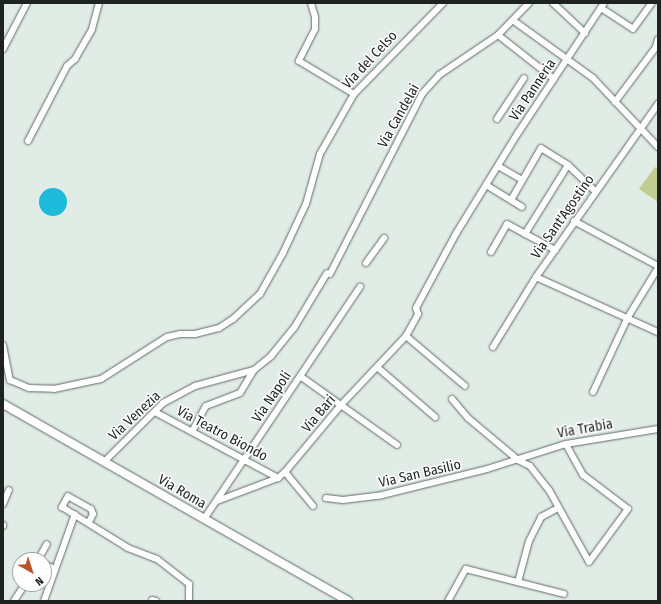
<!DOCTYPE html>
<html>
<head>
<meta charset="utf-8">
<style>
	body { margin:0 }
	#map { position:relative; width:661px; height:604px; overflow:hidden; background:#e1ece7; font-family:"Fira Sans Condensed",sans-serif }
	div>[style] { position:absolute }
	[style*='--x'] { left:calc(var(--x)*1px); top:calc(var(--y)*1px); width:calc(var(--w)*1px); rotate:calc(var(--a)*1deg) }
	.green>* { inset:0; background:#c1cd8f }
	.water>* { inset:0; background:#1ebadb }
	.round { border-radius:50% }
	.roads { filter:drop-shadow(0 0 1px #606a66) drop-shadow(0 0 1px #606a66) }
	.minor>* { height:6px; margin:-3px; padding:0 3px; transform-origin:3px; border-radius:3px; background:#fff }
	.tertiary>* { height:8px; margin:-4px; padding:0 4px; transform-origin:4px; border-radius:4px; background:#fff }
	span { translate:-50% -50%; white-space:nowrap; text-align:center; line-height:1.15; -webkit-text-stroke:3px #fff; paint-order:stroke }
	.street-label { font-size:14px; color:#1e2220 }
	.frame { position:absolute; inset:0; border:4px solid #1e2220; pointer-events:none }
	.north { position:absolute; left:12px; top:552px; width:40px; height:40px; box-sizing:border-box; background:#fff; border:1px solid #a5a7a6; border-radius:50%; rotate:141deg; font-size:11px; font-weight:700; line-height:16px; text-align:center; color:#1e2220 }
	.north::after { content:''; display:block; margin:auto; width:14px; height:18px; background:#ba5428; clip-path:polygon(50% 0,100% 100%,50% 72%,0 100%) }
</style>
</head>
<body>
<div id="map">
	<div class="green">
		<div style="clip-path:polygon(655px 167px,658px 169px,658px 202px,639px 189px)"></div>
	</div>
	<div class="water">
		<div class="round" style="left:39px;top:188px;width:28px;height:28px"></div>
	</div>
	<div class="roads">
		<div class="minor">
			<div style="--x:311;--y:3;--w:15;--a:74"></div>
			<div style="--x:315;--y:17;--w:12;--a:90"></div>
			<div style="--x:315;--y:29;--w:36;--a:117"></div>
			<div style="--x:299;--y:61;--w:64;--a:31"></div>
			<div style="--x:553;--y:3;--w:44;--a:43.2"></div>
			<div style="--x:601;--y:8;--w:38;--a:33"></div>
			<div style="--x:633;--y:29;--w:32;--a:-54"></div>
			<div style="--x:514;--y:21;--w:97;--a:35.8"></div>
			<div style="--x:593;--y:78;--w:95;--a:46.7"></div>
			<div style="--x:498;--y:35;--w:71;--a:38.2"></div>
			<div style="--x:3;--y:49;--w:52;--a:-62.4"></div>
			<div style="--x:615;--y:102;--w:69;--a:-53.3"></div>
			<div style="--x:656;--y:47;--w:8;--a:-76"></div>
			<div style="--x:497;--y:119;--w:49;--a:-56.6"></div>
			<div style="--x:28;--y:141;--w:85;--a:-62.5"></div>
			<div style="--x:67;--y:66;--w:11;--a:-41"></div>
			<div style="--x:75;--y:59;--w:34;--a:-60"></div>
			<div style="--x:92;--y:29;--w:27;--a:-75"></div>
			<div style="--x:498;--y:166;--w:28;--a:30"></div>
			<div style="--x:486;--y:185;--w:42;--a:31.4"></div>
			<div style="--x:511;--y:200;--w:60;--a:-60"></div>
			<div style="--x:541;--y:148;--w:32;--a:32"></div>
			<div style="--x:568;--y:165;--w:37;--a:44"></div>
			<div style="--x:574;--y:221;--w:95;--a:28.2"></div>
			<div style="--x:525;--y:234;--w:81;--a:-58.1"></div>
			<div style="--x:491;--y:252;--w:32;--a:-60"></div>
			<div style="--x:507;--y:224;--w:55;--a:28.4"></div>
			<div style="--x:366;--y:263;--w:31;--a:-54"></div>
			<div style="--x:330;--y:274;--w:202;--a:-62.9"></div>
			<div style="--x:422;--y:94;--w:25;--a:-48"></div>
			<div style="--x:439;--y:75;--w:71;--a:-34.1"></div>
			<div style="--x:498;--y:35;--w:45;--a:-45.9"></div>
			<div style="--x:536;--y:277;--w:134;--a:24.3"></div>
			<div style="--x:406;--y:336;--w:77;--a:40.3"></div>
			<div style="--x:3;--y:345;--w:36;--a:79"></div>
			<div style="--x:10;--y:380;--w:21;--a:23"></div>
			<div style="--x:29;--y:388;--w:25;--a:2"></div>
			<div style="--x:54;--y:389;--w:48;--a:-12"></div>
			<div style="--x:101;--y:379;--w:78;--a:-32.5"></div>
			<div style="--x:167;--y:337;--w:13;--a:-13"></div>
			<div style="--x:180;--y:334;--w:15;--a:0"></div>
			<div style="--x:195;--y:334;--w:25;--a:-14"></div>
			<div style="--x:219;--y:328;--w:17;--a:-33"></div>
			<div style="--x:233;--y:319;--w:37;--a:-43"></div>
			<div style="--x:260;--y:294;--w:47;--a:-60.7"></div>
			<div style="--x:283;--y:253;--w:54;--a:-64.9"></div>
			<div style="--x:306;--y:204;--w:52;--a:-74.4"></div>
			<div style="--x:320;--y:154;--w:69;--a:-60.5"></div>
			<div style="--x:354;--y:94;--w:127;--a:-45.6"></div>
			<div style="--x:493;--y:347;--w:82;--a:-58.4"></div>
			<div style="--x:536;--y:277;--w:212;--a:-54.8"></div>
			<div style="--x:377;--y:367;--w:77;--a:40.8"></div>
			<div style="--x:300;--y:376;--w:119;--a:35.4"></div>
			<div style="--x:593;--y:392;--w:83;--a:-65"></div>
			<div style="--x:628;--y:317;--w:57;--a:-58.5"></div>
			<div style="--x:452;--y:399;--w:25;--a:50"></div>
			<div style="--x:468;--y:418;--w:65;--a:40"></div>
			<div style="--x:518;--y:460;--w:13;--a:27"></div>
			<div style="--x:530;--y:466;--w:31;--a:52"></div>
			<div style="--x:549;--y:490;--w:82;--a:60.9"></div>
			<div style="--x:589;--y:562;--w:66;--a:-53.7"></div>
			<div style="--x:628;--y:509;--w:56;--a:-142.9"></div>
			<div style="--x:583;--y:475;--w:35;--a:-119"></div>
			<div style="--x:155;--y:412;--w:140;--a:28.2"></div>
			<div style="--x:193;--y:430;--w:27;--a:-62"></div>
			<div style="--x:206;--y:406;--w:36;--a:-21"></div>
			<div style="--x:240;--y:393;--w:27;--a:-59"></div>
			<div style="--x:104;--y:462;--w:83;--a:-45"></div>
			<div style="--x:163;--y:403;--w:36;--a:-28"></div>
			<div style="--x:195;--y:386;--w:61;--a:-15.2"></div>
			<div style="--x:254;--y:370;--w:22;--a:-39"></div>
			<div style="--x:271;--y:356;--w:36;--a:-51"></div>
			<div style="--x:294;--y:328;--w:64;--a:-59"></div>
			<div style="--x:285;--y:472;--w:44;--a:50.5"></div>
			<div style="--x:326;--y:498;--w:17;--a:7"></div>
			<div style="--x:343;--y:500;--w:35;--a:-7"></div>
			<div style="--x:378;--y:496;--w:112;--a:-13.9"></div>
			<div style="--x:487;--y:469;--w:83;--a:-17.6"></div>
			<div style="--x:566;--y:444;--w:93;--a:-9.3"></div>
			<div style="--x:217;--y:501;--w:65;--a:-20.7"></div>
			<div style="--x:278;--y:478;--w:9;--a:-41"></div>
			<div style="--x:285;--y:472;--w:87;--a:-50.1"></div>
			<div style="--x:341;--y:405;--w:95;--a:-46.7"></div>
			<div style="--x:406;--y:336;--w:25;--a:-61"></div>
			<div style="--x:418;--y:314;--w:6;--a:-108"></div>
			<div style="--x:416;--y:308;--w:86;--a:-61.7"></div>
			<div style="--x:457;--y:232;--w:116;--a:-58.4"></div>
			<div style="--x:518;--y:133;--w:156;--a:-56.5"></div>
			<div style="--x:3;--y:504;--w:15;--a:-67"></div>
			<div style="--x:204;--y:519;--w:280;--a:-56.1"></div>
			<div style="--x:89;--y:522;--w:9;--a:-63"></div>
			<div style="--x:93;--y:514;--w:5;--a:-112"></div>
			<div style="--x:91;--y:509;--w:26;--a:-151"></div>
			<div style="--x:68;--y:496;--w:13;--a:119"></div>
			<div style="--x:62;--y:507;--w:78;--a:31.8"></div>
			<div style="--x:128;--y:548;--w:31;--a:21"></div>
			<div style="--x:157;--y:559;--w:41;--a:38"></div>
			<div style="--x:189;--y:584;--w:17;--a:90"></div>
			<div style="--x:3;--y:526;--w:1;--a:-90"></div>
			<div style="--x:38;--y:560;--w:18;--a:-61"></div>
			<div style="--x:44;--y:564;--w:12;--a:24"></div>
			<div style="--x:518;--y:582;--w:42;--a:-75"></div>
			<div style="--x:529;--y:541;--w:27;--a:-63"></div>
			<div style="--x:541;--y:517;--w:19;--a:-28"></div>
			<div style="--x:152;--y:600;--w:4;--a:14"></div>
			<div style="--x:14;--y:601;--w:20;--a:-57"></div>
			<div style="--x:44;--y:601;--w:92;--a:-70.4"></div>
			<div style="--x:448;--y:601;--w:37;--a:-61"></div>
			<div style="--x:466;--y:569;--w:101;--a:14.3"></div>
		</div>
		<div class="tertiary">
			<div style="--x:3;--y:404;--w:397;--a:29.7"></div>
		</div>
	</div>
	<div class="street-label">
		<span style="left:370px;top:60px;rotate:-47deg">Via del Celso</span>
		<span style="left:533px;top:90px;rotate:-56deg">Via Panneria</span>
		<span style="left:399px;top:116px;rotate:-61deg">Via Candelai</span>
		<span style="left:563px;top:217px;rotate:-55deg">Via Sant'Agostino</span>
		<span style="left:272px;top:397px;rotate:-56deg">Via Napoli</span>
		<span style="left:319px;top:414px;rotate:-50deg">Via Bari</span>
		<span style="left:135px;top:416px;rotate:-43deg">Via Venezia</span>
		<span style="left:585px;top:429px;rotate:-10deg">Via Trabia</span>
		<span style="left:222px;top:434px;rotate:28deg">Via Teatro Biondo</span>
		<span style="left:420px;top:474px;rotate:-13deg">Via San Basilio</span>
		<span style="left:182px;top:492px;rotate:30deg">Via Roma</span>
	</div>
	<div class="frame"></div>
	<div class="north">N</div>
</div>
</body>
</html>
